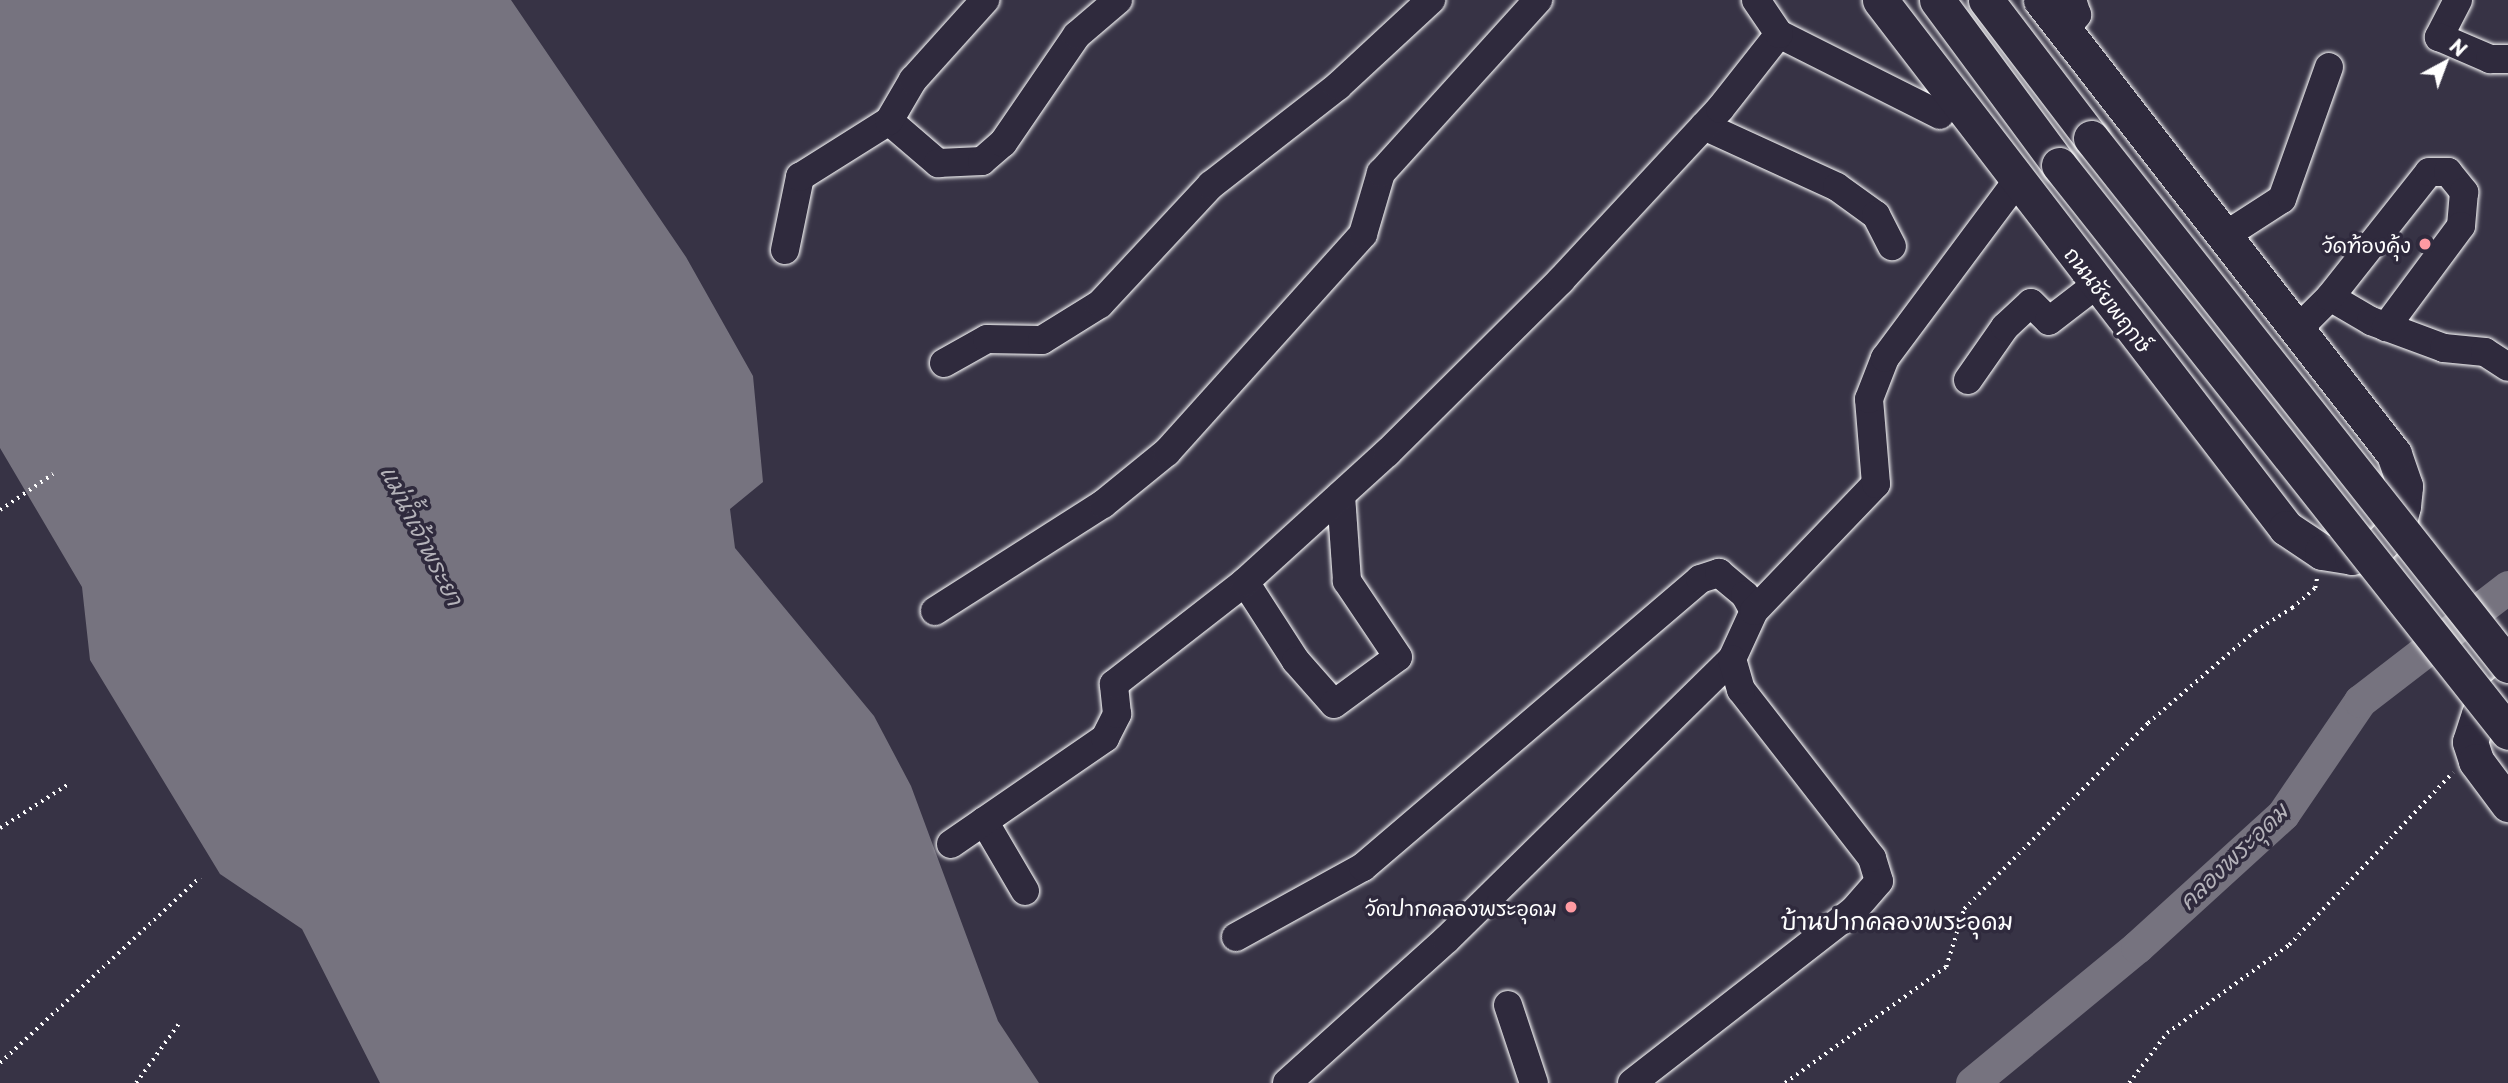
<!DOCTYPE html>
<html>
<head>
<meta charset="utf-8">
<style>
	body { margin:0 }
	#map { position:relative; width:2508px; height:1083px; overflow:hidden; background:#373345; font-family:"Playpen Sans","Playpen Sans Thai",sans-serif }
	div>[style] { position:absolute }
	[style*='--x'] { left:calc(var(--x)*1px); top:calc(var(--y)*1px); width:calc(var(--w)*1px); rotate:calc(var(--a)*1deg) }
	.water>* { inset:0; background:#76737f }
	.river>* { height:33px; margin:-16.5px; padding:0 16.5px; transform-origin:16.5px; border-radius:16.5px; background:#76737f }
	.path>* { height:3.5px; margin-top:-1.75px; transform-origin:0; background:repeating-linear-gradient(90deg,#fff 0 2px,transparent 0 7px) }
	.roads { filter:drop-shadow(0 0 2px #fff) drop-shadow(0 0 2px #fff) }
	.minor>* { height:28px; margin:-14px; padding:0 14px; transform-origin:14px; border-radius:14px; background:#2f2a3d }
	.major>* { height:35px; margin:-17.5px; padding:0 17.5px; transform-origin:17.5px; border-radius:17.5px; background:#2f2a3d }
	.bridges { filter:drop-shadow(0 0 2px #fff) drop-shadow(0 0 2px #fff) }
	.major-bridge>* { height:35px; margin:-17.5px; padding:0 17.5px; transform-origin:17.5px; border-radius:17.5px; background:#2f2a3d }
	.dots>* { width:19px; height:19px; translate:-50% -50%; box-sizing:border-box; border:4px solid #2f2a3d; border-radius:50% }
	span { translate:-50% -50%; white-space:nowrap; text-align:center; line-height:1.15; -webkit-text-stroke:7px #2f2a3d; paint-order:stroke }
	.poi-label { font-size:21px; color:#fff }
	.right { translate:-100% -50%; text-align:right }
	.street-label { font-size:21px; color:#fff }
	.water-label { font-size:23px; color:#b4b2b9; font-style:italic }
	.quarter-label { font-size:24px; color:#fff }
	.north { position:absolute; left:2410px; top:28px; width:70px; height:70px; -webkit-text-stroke:5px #2f2a3d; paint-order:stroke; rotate:41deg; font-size:19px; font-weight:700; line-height:28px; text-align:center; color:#fff }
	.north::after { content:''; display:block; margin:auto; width:24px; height:32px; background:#fff; clip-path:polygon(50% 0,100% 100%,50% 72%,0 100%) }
</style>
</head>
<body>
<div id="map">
	<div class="water">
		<div style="clip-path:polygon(0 0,511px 0,686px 257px,753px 376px,763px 482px,730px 509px,735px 548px,874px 716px,911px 786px,998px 1021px,1039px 1083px,380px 1083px,302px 929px,220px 874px,90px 660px,82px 587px,0 448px)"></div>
	</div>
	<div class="river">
		<div style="--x:1972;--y:1083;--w:214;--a:-39.5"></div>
		<div style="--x:2137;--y:947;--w:197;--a:-42.3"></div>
		<div style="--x:2283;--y:814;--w:137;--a:-55.7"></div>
		<div style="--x:2360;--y:701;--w:187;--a:-37.6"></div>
	</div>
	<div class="path">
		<div style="--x:0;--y:510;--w:64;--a:-34.2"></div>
		<div style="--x:0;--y:828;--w:83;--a:-32.7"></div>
		<div style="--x:0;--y:1063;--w:273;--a:-42.9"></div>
		<div style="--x:136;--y:1083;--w:75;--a:-54.2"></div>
		<div style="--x:1785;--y:1083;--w:198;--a:-35.8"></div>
		<div style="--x:1946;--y:967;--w:61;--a:-72.8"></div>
		<div style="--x:1964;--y:909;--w:262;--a:-45.3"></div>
		<div style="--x:2148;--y:723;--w:141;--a:-40.7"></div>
		<div style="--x:2255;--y:631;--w:44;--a:-31.9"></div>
		<div style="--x:2292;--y:608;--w:30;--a:-41"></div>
		<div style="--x:2315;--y:588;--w:10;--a:-79"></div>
		<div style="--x:2129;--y:1083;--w:63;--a:-52.8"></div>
		<div style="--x:2167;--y:1033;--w:150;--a:-35.8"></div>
		<div style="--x:2289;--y:945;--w:238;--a:-46.5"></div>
	</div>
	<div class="roads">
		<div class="minor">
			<div style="--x:2458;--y:0;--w:42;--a:117.2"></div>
			<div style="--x:2439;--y:37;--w:56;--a:23.3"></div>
			<div style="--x:2490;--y:59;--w:18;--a:0"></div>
			<div style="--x:2064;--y:31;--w:21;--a:-51"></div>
			<div style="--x:2077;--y:15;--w:16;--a:-108"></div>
			<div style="--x:1779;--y:34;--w:180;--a:26.7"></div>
			<div style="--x:889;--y:121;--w:65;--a:40.6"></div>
			<div style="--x:938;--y:163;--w:44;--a:-2.6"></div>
			<div style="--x:982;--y:161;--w:28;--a:-41"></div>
			<div style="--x:1003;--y:143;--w:131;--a:-55.6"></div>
			<div style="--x:1077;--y:35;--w:54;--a:-40.5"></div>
			<div style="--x:1704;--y:126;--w:146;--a:24.6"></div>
			<div style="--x:1837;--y:187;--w:48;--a:35.7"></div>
			<div style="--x:1876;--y:215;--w:35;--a:63"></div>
			<div style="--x:2223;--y:237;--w:70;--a:-32.8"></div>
			<div style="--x:2282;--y:199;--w:140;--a:-70.4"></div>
			<div style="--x:785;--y:250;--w:75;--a:-78.4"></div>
			<div style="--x:800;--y:177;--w:105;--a:-32.2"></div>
			<div style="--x:889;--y:121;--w:48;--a:-59.7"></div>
			<div style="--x:913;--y:80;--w:108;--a:-48"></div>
			<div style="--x:2330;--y:297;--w:48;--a:30.3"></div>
			<div style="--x:2371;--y:321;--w:78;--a:20.3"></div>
			<div style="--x:2444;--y:348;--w:41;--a:5.6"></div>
			<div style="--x:2485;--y:352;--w:27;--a:33"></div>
			<div style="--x:2296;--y:331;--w:48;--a:-45"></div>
			<div style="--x:2330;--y:297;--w:159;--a:-51.6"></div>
			<div style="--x:2429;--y:172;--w:19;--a:0"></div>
			<div style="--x:2448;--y:172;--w:26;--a:51"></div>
			<div style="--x:2464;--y:192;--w:34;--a:95"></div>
			<div style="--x:2461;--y:226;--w:126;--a:126.6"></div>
			<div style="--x:944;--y:363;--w:49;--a:-29.2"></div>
			<div style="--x:987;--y:339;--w:55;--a:1"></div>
			<div style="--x:1042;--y:340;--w:68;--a:-31.8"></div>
			<div style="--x:1100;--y:304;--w:163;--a:-47"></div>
			<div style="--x:1211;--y:185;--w:161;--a:-37.9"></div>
			<div style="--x:1338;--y:86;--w:127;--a:-42.8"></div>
			<div style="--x:1968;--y:380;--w:65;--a:-55.1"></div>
			<div style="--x:2005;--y:327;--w:35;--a:-43"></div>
			<div style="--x:2031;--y:303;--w:25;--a:45"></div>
			<div style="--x:2049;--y:321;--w:61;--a:-37.6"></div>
			<div style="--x:1245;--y:582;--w:94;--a:57.2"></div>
			<div style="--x:1296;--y:661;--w:57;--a:48.5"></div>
			<div style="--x:1334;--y:704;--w:79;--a:-36.3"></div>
			<div style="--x:1398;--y:657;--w:92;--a:-123.9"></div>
			<div style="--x:1347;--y:581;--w:86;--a:-94"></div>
			<div style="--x:935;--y:611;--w:199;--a:-32.5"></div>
			<div style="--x:1103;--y:504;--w:82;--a:-39.1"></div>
			<div style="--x:1167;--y:452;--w:293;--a:-48"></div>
			<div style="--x:1363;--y:234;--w:64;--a:-73.6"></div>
			<div style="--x:1381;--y:173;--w:234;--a:-47.8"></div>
			<div style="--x:984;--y:821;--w:81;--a:59.6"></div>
			<div style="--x:951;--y:844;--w:187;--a:-34.5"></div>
			<div style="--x:1105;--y:738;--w:27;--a:-63"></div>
			<div style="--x:1117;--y:714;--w:30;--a:-96"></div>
			<div style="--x:1114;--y:684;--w:166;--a:-37.9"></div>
			<div style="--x:1245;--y:582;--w:192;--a:-42.3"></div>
			<div style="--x:1387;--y:453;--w:245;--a:-44.8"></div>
			<div style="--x:1561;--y:280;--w:233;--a:-47.1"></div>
			<div style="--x:1720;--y:109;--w:95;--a:-51.8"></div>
			<div style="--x:1779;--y:34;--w:41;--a:-124.1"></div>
			<div style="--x:1236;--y:937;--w:145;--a:-28.9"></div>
			<div style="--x:1363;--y:867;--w:443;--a:-40.5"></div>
			<div style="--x:1700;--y:579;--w:20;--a:-18"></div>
			<div style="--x:1719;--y:573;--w:34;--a:40"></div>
			<div style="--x:1745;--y:595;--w:18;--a:61"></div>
			<div style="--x:1508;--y:1005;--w:82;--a:71.6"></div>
			<div style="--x:1287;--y:1083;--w:215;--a:-42"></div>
			<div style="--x:1447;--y:939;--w:400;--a:-44.5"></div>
			<div style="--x:1732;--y:659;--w:53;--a:-65.4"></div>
			<div style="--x:1754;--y:611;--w:176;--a:-46.2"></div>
			<div style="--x:1876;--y:484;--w:85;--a:-94.7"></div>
			<div style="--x:1869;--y:399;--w:44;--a:-68.7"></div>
			<div style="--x:1885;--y:358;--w:221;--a:-53.3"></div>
			<div style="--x:1632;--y:1083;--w:281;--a:-37.9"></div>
			<div style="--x:1854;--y:910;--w:38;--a:-49"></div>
			<div style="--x:1879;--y:881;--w:24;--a:-107"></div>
			<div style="--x:1872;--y:858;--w:213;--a:-127.9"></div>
			<div style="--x:1741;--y:690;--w:32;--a:-106"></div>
		</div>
		<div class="major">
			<div style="--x:1880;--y:0;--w:666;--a:52.44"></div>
			<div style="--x:2286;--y:528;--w:43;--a:33.7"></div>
			<div style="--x:2322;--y:552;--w:30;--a:9"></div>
			<div style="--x:2352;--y:557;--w:24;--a:-17"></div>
			<div style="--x:2375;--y:550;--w:33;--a:-46"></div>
			<div style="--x:2398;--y:526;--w:21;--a:-76"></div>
			<div style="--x:2403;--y:506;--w:20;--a:-84"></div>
			<div style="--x:2405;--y:486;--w:34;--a:-109"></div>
			<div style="--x:2394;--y:454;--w:575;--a:-127.87"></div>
			<div style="--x:1937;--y:0;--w:205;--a:53.5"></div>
			<div style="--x:1986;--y:0;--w:173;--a:52.7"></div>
			<div style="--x:2508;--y:689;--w:38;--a:139"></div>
			<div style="--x:2479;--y:714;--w:29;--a:108"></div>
			<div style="--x:2470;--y:742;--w:20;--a:72"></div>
			<div style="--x:2476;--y:761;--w:54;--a:53.3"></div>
		</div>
	</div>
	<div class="bridges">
		<div class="major-bridge">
			<div style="--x:2091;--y:138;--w:672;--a:51.65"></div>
			<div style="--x:2059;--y:165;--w:723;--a:51.62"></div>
		</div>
	</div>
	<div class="dots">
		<div style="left:2425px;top:244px;background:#ff9aa2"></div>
		<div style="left:1571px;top:907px;background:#ff9aa2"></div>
	</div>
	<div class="poi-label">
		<span class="right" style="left:2411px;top:244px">วัดท้องคุ้ง</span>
		<span class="right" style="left:1557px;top:907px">วัดปากคลองพระอุดม</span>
	</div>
	<div class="street-label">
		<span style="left:2109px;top:299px;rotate:52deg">ถนนชัยพฤกษ์</span>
	</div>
	<div class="water-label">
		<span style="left:422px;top:535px;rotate:63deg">แม่น้ำเจ้าพระยา</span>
		<span style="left:2233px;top:856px;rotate:-44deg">คลองพระอุดม</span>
	</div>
	<div class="quarter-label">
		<span style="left:1897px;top:921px">บ้านปากคลองพระอุดม</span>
	</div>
	<div class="north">N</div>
</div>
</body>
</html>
